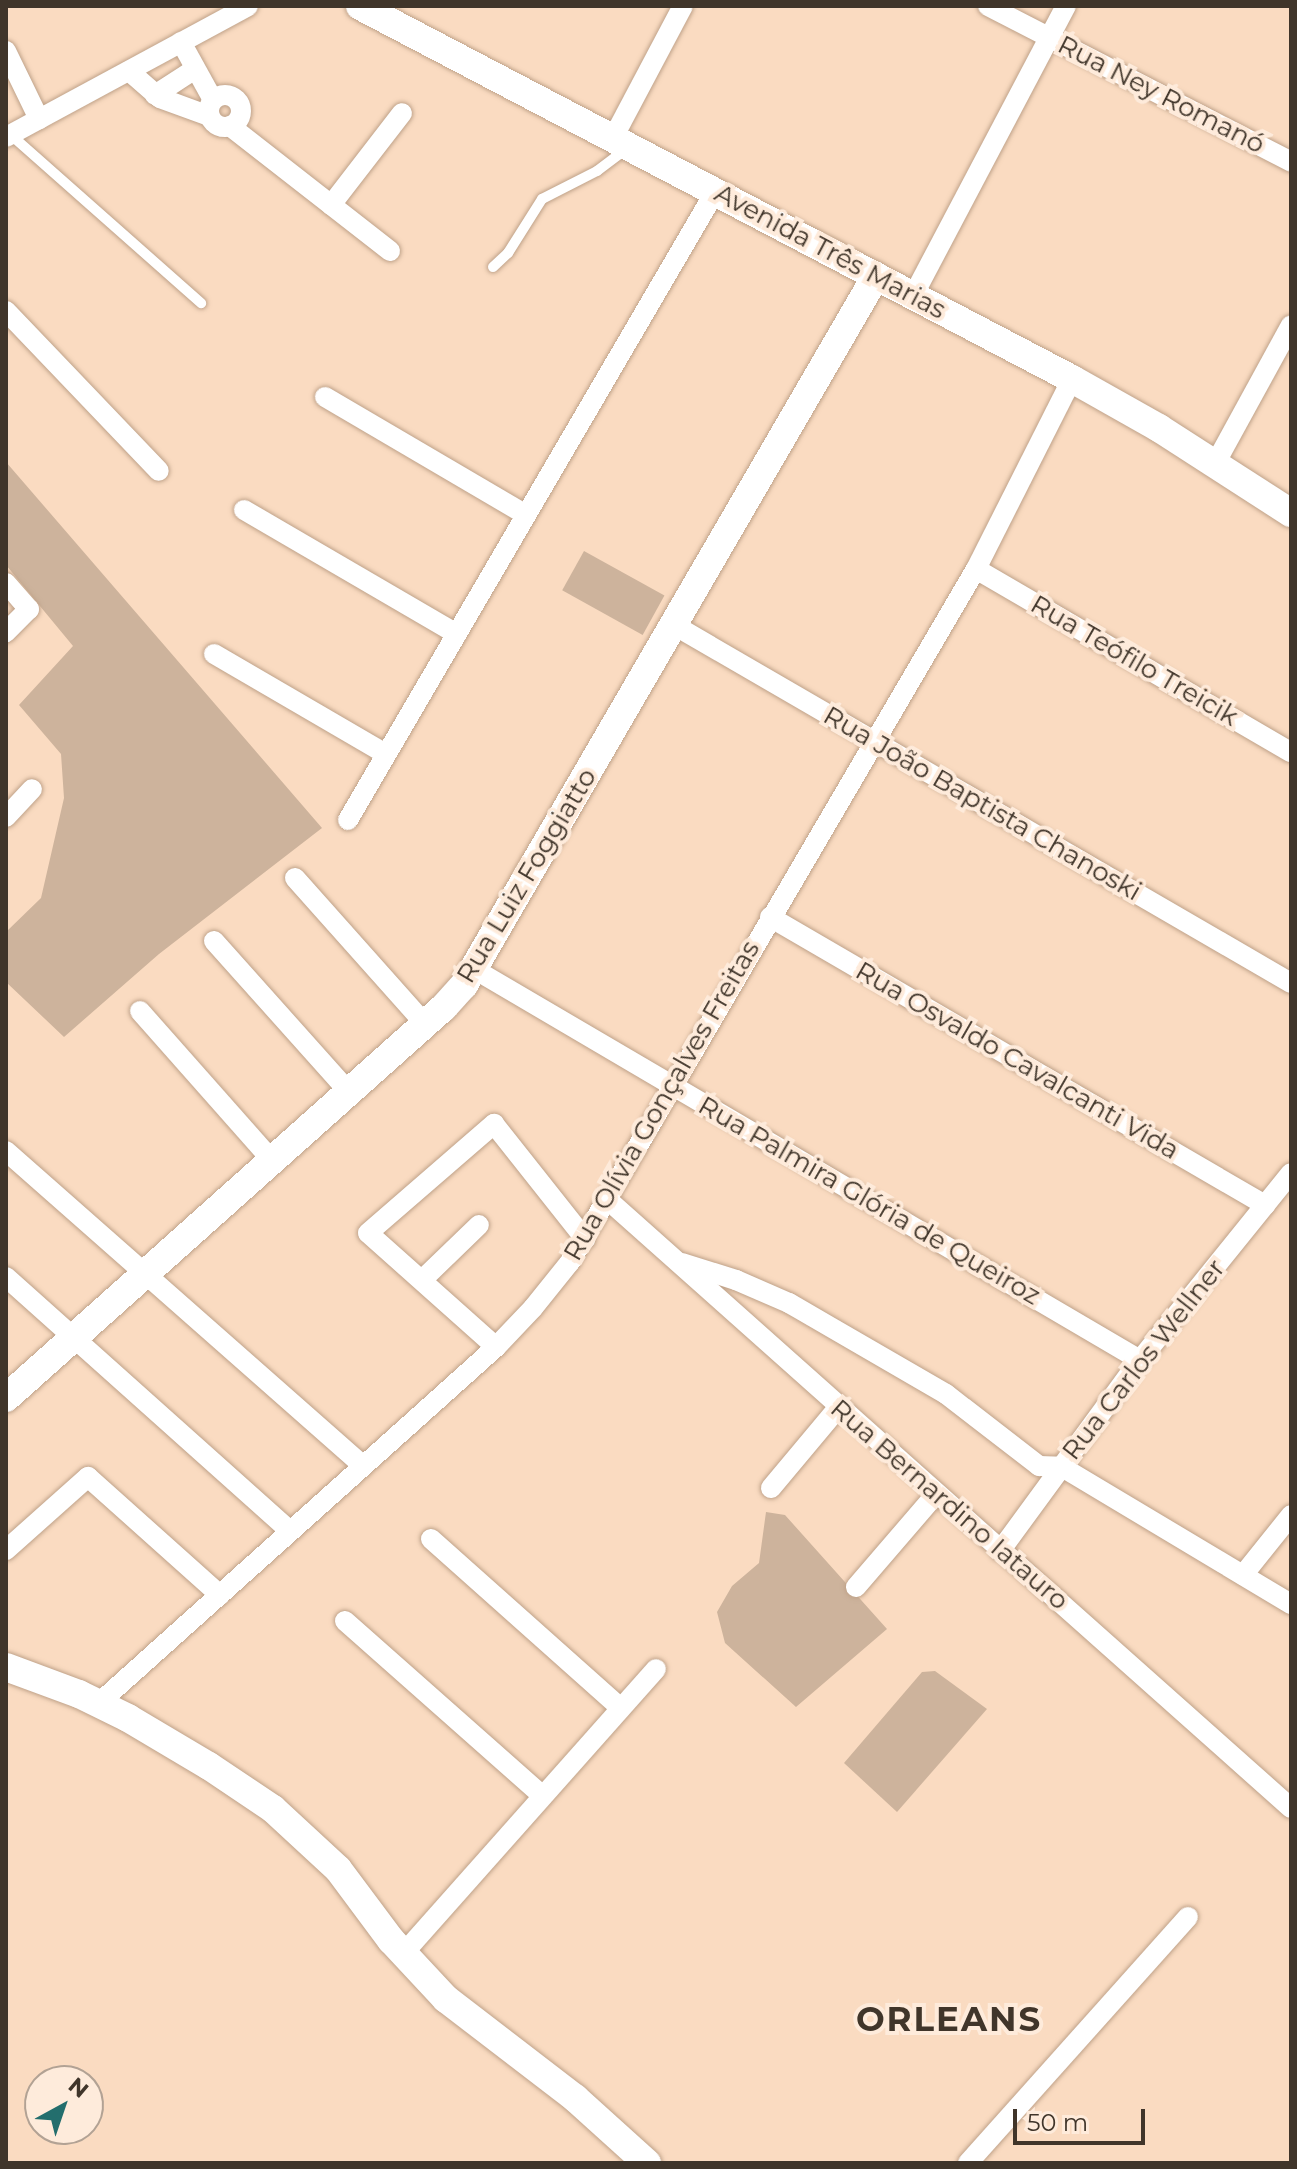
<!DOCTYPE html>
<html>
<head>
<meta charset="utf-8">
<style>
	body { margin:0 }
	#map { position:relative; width:1297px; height:2169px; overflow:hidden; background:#fadbc1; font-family:Montserrat,sans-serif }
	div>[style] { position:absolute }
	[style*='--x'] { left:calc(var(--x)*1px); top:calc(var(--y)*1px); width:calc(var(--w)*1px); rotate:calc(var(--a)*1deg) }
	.green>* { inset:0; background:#cdb39c; transform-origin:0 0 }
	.roads { filter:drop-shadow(0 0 2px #bfa289) drop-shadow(0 0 2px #bfa289) }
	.lane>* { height:10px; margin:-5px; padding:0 5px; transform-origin:5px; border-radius:5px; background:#fff }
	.street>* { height:20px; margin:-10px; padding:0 10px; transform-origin:10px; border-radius:10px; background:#fff }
	.street>.ring { margin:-10px; padding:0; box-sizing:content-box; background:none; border:20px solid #fff; border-radius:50% }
	.secondary>* { height:28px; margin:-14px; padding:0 14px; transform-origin:14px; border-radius:14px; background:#fff }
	span { translate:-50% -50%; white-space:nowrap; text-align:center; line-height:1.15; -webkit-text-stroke:8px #feebdb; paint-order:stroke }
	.street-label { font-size:26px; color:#40352a }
	.district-label { font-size:34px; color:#40352a; font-weight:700; letter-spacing:2px }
	.frame { position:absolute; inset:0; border:8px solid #40352a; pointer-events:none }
	.north { position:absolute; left:24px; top:2065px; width:80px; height:80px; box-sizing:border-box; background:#feebdb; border:2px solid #b2a294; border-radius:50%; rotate:40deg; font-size:22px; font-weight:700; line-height:32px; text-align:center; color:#40352a }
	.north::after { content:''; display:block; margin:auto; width:28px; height:36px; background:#236e6d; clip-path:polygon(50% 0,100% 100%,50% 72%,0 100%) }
	.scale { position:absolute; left:1013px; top:2109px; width:132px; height:36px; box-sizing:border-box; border:4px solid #40352a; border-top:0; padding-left:10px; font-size:24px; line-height:28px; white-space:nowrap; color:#40352a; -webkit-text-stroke:6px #feebdb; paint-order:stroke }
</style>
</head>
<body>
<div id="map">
	<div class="green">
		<div style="clip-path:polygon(6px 462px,322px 828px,159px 954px,64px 1037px,6px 982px,6px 932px,41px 898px,64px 798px,61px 754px,19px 705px,73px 646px,6px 565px)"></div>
		<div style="left:584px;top:551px;width:92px;height:45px;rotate:29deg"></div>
		<div style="clip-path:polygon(766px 1512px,785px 1515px,887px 1629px,796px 1707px,725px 1643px,717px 1612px,732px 1586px,759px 1563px)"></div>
		<div style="clip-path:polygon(935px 1671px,987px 1709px,897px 1812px,844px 1763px,922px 1672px)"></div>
	</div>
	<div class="roads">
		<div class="lane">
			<div style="--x:11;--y:135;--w:254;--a:41.5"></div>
			<div style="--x:493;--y:267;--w:21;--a:-43"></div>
			<div style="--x:508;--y:253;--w:64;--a:-57.8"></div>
			<div style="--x:542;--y:199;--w:62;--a:-27"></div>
			<div style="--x:597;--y:171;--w:39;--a:-37"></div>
		</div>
		<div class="street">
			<div style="--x:988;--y:6;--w:341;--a:27.2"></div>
			<div style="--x:181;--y:42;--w:66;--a:61.1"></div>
			<div style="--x:6;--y:51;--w:76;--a:64.1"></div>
			<div style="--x:129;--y:71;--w:41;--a:41.1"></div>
			<div style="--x:160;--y:98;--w:52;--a:20.2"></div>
			<div class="ring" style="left:209px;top:95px;width:12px;height:12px"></div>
			<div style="--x:155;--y:95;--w:48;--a:-33"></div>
			<div style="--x:230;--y:126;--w:203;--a:38"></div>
			<div style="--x:6;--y:137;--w:275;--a:-28.4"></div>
			<div style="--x:613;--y:138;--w:149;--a:-62.1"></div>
			<div style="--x:331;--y:205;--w:116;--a:-52.3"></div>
			<div style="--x:913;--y:296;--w:328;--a:-62.2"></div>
			<div style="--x:6;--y:311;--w:221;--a:46.3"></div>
			<div style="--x:325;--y:397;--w:233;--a:30.4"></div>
			<div style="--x:1215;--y:464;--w:158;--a:-61.3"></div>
			<div style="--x:244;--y:510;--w:246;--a:30.2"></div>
			<div style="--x:976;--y:569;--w:364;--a:30.2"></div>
			<div style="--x:6;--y:583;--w:35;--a:49"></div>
			<div style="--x:29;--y:609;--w:33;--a:135"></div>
			<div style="--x:674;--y:625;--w:713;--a:30.12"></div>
			<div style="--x:214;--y:654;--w:199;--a:30.2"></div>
			<div style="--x:6;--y:817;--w:38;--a:-47"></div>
			<div style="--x:348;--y:820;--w:727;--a:-59.7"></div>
			<div style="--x:295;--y:878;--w:195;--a:48.3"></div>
			<div style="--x:770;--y:917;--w:573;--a:30.19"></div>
			<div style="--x:214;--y:941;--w:203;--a:48.2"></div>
			<div style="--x:474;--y:969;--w:772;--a:30.42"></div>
			<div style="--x:140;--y:1011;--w:199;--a:48.5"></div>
			<div style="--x:6;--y:1151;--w:476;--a:41.4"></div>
			<div style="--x:608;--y:1200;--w:914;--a:41.68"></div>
			<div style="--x:682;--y:1263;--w:57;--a:17.5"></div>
			<div style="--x:736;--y:1280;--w:58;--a:23.5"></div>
			<div style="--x:789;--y:1303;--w:181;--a:30.1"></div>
			<div style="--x:946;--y:1394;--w:118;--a:37.7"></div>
			<div style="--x:1039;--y:1466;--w:23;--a:2"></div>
			<div style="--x:1062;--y:1467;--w:267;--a:30.9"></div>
			<div style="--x:6;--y:1277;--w:381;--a:41.8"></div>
			<div style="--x:422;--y:1280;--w:79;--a:-44"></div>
			<div style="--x:496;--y:1347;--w:171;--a:-138.3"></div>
			<div style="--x:368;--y:1233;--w:167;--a:-40.9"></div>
			<div style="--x:494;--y:1124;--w:147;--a:51.6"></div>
			<div style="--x:771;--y:1488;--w:104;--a:-50.1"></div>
			<div style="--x:431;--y:1539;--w:254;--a:41.7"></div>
			<div style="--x:6;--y:1550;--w:110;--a:-41.7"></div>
			<div style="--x:88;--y:1477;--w:177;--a:41.8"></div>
			<div style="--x:1000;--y:1551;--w:237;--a:-53.8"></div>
			<div style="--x:1140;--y:1360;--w:240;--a:-51.1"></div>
			<div style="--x:1243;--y:1575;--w:77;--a:-51.3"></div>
			<div style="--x:856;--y:1587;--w:123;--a:-49.3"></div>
			<div style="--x:345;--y:1621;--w:264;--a:41.5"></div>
			<div style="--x:99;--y:1703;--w:533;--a:-41.88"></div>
			<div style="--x:496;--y:1347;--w:54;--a:-46.5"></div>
			<div style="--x:533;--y:1308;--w:59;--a:-51.2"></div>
			<div style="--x:570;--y:1262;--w:803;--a:-59.64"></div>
			<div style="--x:976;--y:569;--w:213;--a:-63.2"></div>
			<div style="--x:403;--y:1954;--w:381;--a:-48.4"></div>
			<div style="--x:968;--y:2163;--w:330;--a:-48.2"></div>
		</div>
		<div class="secondary">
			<div style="--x:360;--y:6;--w:804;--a:27.65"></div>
			<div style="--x:1072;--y:379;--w:100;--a:29.4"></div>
			<div style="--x:1159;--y:428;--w:157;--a:32.8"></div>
			<div style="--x:6;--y:1398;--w:587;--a:-41.76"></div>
			<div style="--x:444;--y:1007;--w:30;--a:-48"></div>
			<div style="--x:464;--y:985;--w:820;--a:-59.84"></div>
			<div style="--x:6;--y:1667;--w:78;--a:20.3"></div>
			<div style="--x:79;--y:1694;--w:55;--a:26.1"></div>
			<div style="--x:128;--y:1718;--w:94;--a:30.7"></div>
			<div style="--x:209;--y:1766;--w:77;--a:33.9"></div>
			<div style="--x:273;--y:1809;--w:88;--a:42.7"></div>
			<div style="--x:338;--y:1869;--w:89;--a:53.3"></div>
			<div style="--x:391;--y:1940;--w:81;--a:47"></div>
			<div style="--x:446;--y:1999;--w:163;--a:37.5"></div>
			<div style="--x:575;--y:2098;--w:97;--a:42.1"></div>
		</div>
	</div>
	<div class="street-label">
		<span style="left:1161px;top:95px;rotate:27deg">Rua Ney Romanó</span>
		<span style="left:830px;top:252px;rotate:28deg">Avenida Três Marias</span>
		<span style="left:1134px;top:661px;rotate:30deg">Rua Teófilo Treicik</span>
		<span style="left:982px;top:804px;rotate:30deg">Rua João Baptista Chanoski</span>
		<span style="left:527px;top:876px;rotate:-59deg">Rua Luiz Foggiatto</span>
		<span style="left:1017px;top:1061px;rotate:30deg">Rua Osvaldo Cavalcanti Vida</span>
		<span style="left:662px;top:1101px;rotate:-60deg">Rua Olívia Gonçalves Freitas</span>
		<span style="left:869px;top:1201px;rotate:30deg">Rua Palmira Glória de Queiroz</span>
		<span style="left:1144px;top:1360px;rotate:-52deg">Rua Carlos Wellner</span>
		<span style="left:949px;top:1505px;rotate:41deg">Rua Bernardino Iatauro</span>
	</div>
	<div class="district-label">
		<span style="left:949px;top:2020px">ORLEANS</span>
	</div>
	<div class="frame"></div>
	<div class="north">N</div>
	<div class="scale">50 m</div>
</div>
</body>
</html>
